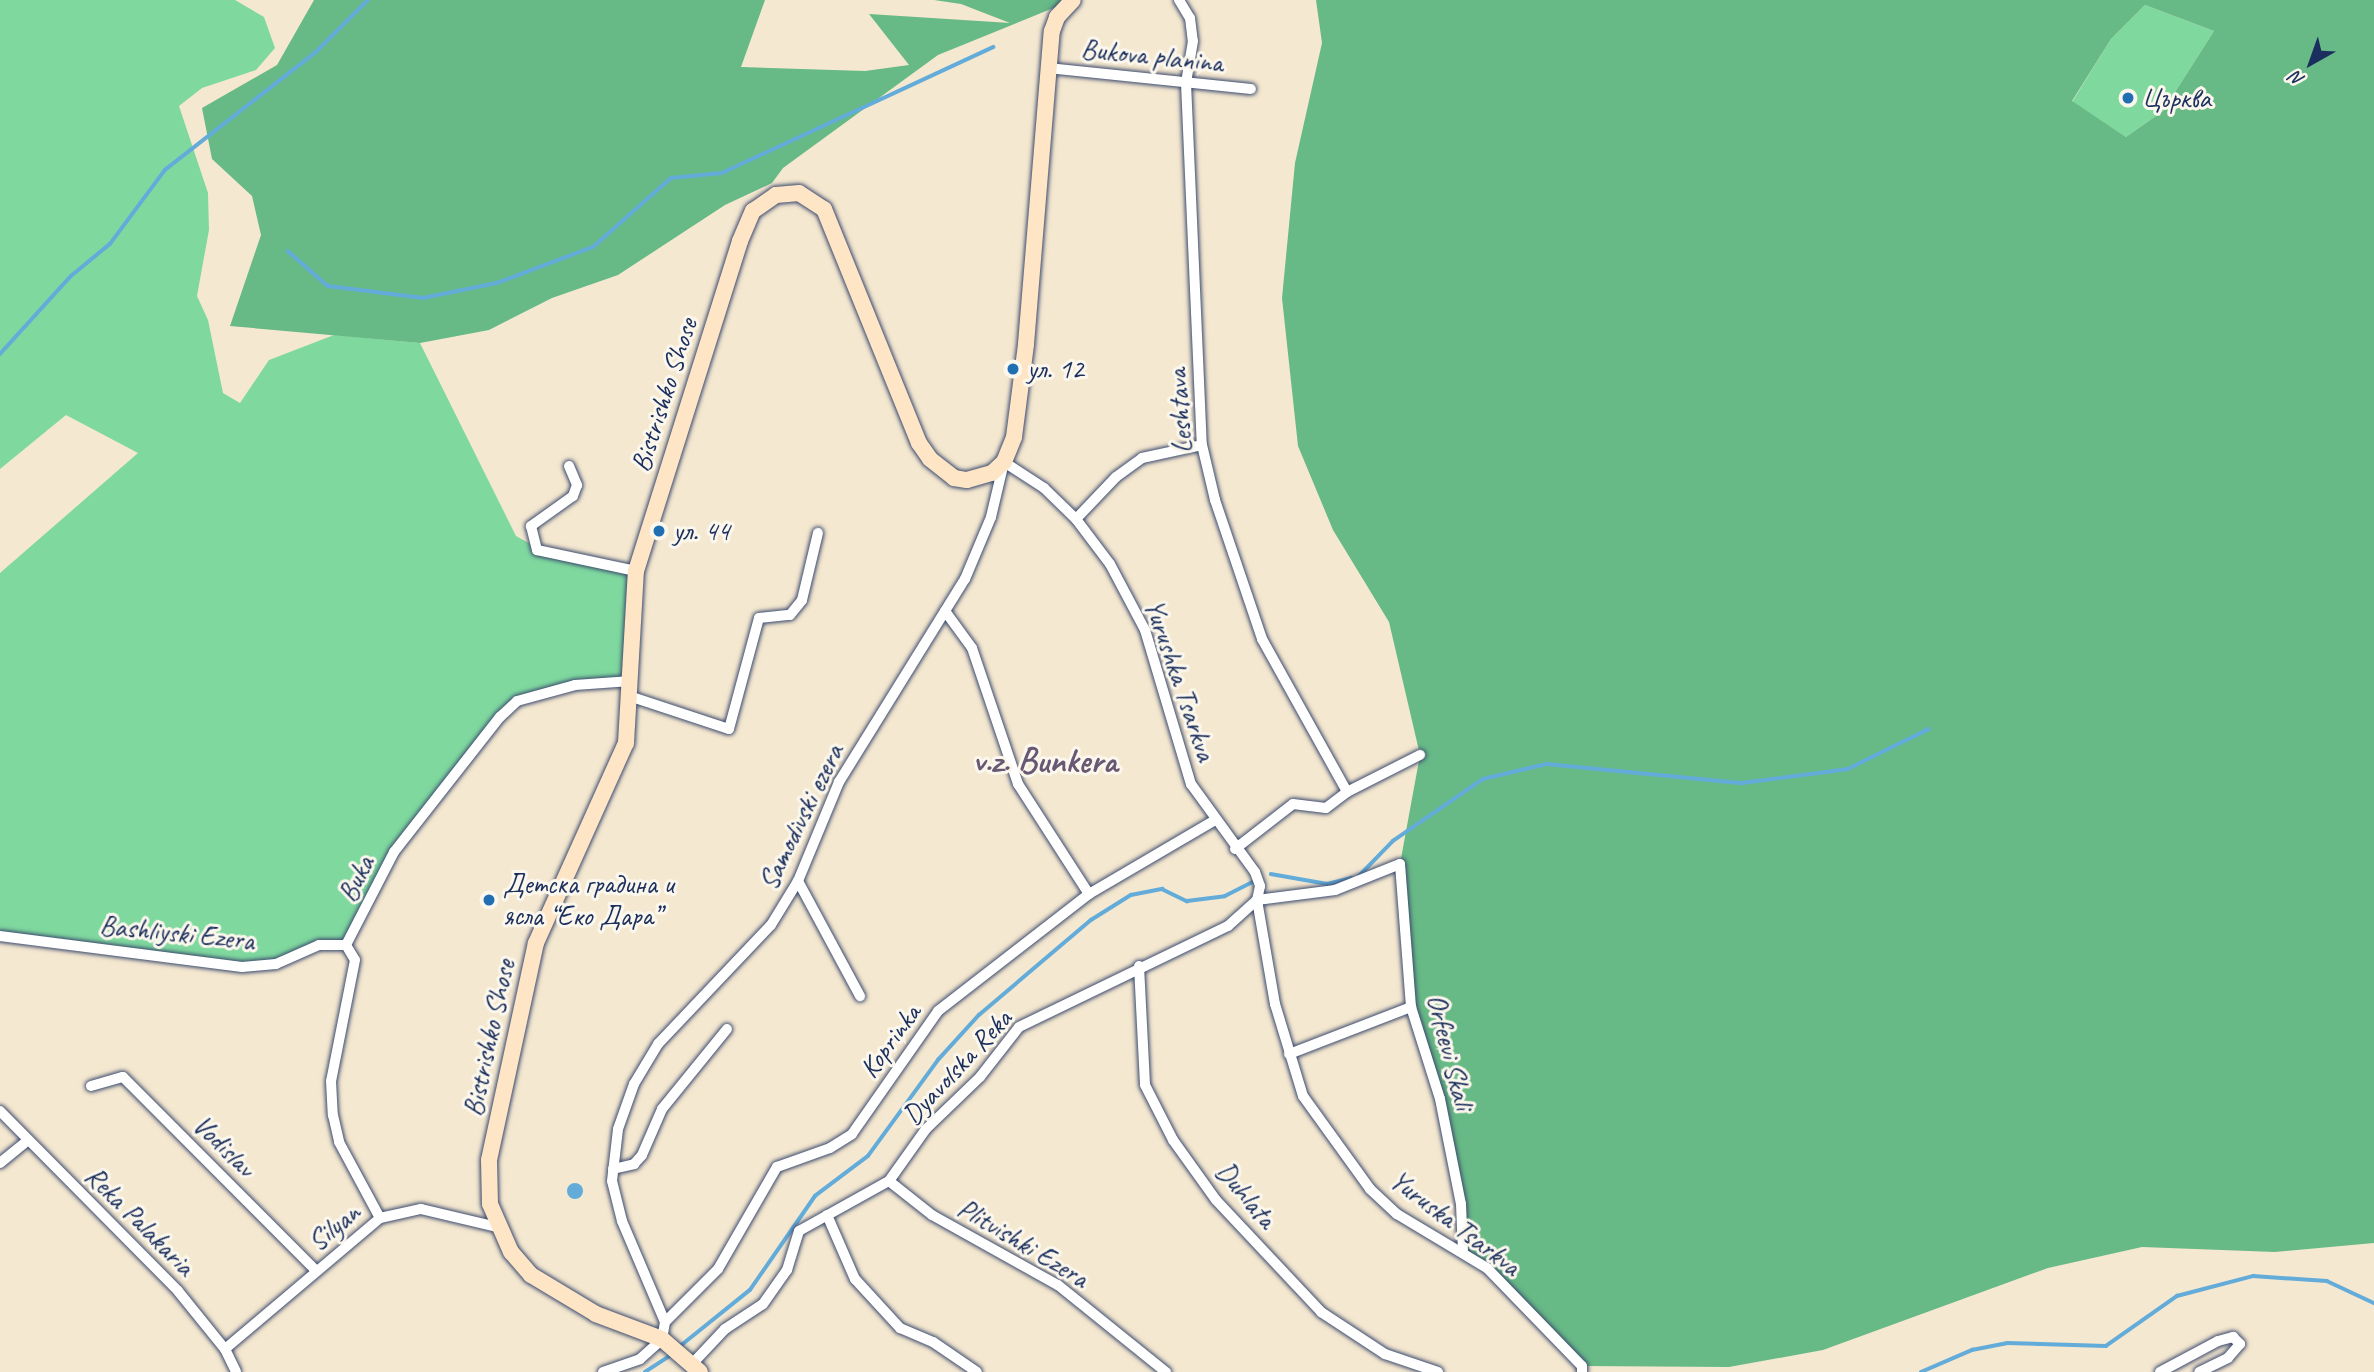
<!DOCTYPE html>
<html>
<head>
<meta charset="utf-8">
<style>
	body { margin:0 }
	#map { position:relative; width:2374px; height:1372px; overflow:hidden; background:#f5e8d0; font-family:Caveat,sans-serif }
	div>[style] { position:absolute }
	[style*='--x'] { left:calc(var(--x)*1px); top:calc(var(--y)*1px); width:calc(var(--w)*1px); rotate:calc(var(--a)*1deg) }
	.green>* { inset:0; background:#7fd99f }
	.forest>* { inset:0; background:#67b986 }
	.water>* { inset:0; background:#63acda }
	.round { border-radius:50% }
	.stream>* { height:3.5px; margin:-1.75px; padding:0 1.75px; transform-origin:1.75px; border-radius:1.75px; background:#63acda }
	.roads { filter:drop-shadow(0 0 2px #3c4b6f) drop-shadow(0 0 2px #3c4b6f) }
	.street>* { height:10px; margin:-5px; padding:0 5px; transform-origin:5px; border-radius:5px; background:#fff }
	.secondary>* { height:16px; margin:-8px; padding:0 8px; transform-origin:8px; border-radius:8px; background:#fde5c5 }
	.dots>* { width:19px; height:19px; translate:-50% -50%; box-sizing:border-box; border:4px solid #fbf7ec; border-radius:50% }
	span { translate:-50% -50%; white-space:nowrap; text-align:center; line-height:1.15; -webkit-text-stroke:6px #fbf7ec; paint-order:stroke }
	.street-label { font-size:28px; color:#1b2f5e }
	.poi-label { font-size:28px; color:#1b2f5e }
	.left { translate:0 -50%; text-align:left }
	.district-label { font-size:35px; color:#695874; font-weight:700 }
	.north { position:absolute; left:2276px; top:28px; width:70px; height:70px; -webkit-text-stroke:5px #fbf7ec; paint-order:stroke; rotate:220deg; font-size:19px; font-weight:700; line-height:28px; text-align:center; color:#1b2f5e }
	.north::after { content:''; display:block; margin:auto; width:24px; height:32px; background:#1b2f5e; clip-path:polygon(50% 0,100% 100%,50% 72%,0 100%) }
</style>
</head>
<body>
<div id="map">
	<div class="green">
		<div style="clip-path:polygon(0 0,235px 0,264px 17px,275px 48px,256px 70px,202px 88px,179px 106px,208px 193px,209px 230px,197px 296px,208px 320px,223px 393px,240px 403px,269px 360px,334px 335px,420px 343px,516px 536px,554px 557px,636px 571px,631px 681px,594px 681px,517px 701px,412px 826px,346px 945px,319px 945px,276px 964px,242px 967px,0 936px,0 573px,138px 453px,66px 415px,0 469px)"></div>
		<div style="clip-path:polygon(2145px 5px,2214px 31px,2163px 111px,2126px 137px,2072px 102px,2111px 39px)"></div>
	</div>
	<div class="forest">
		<div style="clip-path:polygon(314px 0,765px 0,741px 67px,865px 71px,909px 65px,869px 14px,1010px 23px,961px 4px,934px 0,1073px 0,938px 55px,783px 168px,772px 183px,725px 205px,618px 275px,552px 298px,489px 330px,420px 343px,230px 326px,261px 235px,252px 196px,212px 159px,202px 108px,277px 65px)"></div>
		<div style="clip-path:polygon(evenodd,1316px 0,2374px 0,2374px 1243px,2275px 1252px,2142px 1247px,2048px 1268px,1823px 1350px,1729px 1367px,1582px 1366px,1463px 1251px,1461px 1204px,1411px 1007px,1400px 864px,1420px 755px,1389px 622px,1333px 530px,1298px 446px,1282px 298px,1295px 163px,1322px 43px,1316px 0,2145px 5px,2214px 31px,2163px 111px,2126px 137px,2072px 101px,2111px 39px,2145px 5px)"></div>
	</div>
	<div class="water">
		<div class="round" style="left:567px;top:1183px;width:16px;height:16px"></div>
	</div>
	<div class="stream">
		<div style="--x:288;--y:251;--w:53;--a:41.2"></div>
		<div style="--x:328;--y:286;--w:96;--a:7.2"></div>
		<div style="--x:423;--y:298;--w:76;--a:-11.5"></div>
		<div style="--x:497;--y:283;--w:103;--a:-20.6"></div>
		<div style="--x:593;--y:247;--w:104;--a:-41.5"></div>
		<div style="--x:671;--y:178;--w:51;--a:-5.6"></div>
		<div style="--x:722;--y:173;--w:299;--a:-24.9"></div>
		<div style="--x:0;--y:354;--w:105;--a:-47.7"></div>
		<div style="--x:71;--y:276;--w:50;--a:-39.4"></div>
		<div style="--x:110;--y:244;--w:92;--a:-53.4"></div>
		<div style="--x:165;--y:170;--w:192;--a:-38"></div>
		<div style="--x:316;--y:52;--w:74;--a:-45"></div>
		<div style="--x:1271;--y:874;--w:57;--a:10.1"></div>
		<div style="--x:1327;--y:884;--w:25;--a:-14"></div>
		<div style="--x:1359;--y:876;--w:49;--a:-45.8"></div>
		<div style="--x:1393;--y:841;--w:109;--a:-34.6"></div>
		<div style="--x:1483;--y:779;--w:66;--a:-13.2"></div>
		<div style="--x:1547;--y:764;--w:196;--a:5.6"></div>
		<div style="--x:1742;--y:783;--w:107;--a:-7.5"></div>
		<div style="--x:1848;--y:769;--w:90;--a:-26.3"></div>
		<div style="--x:679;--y:1347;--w:91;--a:-38.8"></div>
		<div style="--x:750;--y:1290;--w:114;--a:-55.3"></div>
		<div style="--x:815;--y:1196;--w:66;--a:-37"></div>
		<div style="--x:868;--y:1156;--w:119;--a:-53.9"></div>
		<div style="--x:938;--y:1060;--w:61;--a:-47.7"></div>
		<div style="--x:979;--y:1015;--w:147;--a:-40.3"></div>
		<div style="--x:1091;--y:920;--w:47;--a:-32"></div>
		<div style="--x:1131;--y:895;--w:32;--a:-11"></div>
		<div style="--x:1162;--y:889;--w:28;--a:26"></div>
		<div style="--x:1187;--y:901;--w:38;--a:-7"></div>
		<div style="--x:1225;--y:896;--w:31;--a:-27"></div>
		<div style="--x:645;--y:1372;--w:31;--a:-33"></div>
		<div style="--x:1921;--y:1372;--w:56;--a:-23.3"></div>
		<div style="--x:1972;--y:1350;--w:36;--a:-11"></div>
		<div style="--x:2007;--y:1343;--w:99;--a:1.7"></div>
		<div style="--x:2106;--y:1346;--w:87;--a:-35.2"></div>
		<div style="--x:2177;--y:1296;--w:79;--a:-14.7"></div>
		<div style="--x:2253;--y:1276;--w:74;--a:3.9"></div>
		<div style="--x:2327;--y:1281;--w:52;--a:25.1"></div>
	</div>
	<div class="roads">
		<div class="street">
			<div style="--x:1179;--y:0;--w:21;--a:59"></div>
			<div style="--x:1190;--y:18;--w:23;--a:83"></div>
			<div style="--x:1193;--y:41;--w:43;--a:99.5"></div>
			<div style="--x:1186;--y:83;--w:362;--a:87.5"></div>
			<div style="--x:1202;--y:445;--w:57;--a:76.7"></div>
			<div style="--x:1215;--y:500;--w:147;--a:71.3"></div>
			<div style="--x:1262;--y:639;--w:175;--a:60.9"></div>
			<div style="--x:1048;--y:68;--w:204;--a:5.9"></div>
			<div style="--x:569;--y:466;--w:21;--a:67"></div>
			<div style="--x:577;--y:485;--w:12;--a:110"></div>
			<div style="--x:573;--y:496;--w:52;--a:144.5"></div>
			<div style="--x:531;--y:526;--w:25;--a:76"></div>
			<div style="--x:537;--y:550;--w:101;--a:12"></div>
			<div style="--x:1076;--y:519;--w:58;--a:-46.4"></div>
			<div style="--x:1116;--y:477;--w:32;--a:-36"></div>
			<div style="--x:1142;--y:458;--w:61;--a:-12.2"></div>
			<div style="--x:945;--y:611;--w:46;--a:53.9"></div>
			<div style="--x:972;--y:648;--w:144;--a:71.3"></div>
			<div style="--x:1018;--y:784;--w:131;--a:57.2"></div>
			<div style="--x:632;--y:697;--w:102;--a:18.3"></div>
			<div style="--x:729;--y:729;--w:115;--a:-74.9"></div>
			<div style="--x:759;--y:618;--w:31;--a:-6"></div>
			<div style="--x:790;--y:615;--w:19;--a:-51"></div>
			<div style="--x:802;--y:600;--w:69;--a:-76.6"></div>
			<div style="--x:1235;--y:849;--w:73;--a:-37.8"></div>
			<div style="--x:1293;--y:804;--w:33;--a:7"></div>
			<div style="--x:1326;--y:808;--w:26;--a:-37"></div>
			<div style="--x:1347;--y:792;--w:82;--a:-26.9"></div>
			<div style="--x:798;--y:881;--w:131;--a:61.7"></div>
			<div style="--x:0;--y:936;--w:244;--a:7.3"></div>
			<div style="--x:242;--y:967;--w:34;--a:-5"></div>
			<div style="--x:276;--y:964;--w:47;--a:-23.8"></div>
			<div style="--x:319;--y:945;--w:27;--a:0"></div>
			<div style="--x:346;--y:945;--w:105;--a:-62.7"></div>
			<div style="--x:394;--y:852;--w:172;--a:-51.9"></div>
			<div style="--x:500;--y:717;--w:23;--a:-43"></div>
			<div style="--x:517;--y:701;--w:60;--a:-15.4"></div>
			<div style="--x:575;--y:685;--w:56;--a:-4.1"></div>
			<div style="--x:346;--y:945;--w:17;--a:59"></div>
			<div style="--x:355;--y:960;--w:123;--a:101.2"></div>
			<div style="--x:331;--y:1081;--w:34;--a:87"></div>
			<div style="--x:333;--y:1115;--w:28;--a:77"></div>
			<div style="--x:339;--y:1142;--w:86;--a:61.7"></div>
			<div style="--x:1139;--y:966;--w:119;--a:87.1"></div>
			<div style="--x:1145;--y:1085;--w:62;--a:63"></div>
			<div style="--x:1173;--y:1140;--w:74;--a:54.4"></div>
			<div style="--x:1216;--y:1200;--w:154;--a:46.8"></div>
			<div style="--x:1321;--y:1312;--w:77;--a:33.3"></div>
			<div style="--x:1385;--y:1354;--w:56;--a:18.8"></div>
			<div style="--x:1289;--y:1054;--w:131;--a:-21.1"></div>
			<div style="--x:91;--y:1086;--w:33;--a:-16"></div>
			<div style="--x:123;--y:1077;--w:274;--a:45.1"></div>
			<div style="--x:0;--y:1111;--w:253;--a:45.3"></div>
			<div style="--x:178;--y:1291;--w:75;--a:51"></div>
			<div style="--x:225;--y:1349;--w:25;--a:64"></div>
			<div style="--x:0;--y:1163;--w:35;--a:-39"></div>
			<div style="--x:613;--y:1169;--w:22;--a:-13"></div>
			<div style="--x:634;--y:1164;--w:12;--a:-48"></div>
			<div style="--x:642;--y:1155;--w:50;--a:-66.5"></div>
			<div style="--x:662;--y:1109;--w:103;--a:-50.9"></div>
			<div style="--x:889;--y:1181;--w:55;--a:38.3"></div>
			<div style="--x:932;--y:1215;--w:144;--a:29.1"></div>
			<div style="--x:1058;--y:1285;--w:139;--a:38.9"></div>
			<div style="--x:827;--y:1215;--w:70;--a:66.4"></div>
			<div style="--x:855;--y:1279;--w:67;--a:47.4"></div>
			<div style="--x:900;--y:1328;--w:36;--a:23"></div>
			<div style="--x:933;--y:1342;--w:53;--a:34.3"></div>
			<div style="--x:665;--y:1322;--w:110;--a:-113.1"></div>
			<div style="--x:622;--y:1221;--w:41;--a:-104"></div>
			<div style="--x:612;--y:1181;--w:52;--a:-83.4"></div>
			<div style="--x:618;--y:1129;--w:48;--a:-70.4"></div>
			<div style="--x:634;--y:1084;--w:47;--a:-59"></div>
			<div style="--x:658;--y:1044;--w:164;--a:-46.5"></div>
			<div style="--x:771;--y:925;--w:52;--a:-58.5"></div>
			<div style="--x:798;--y:881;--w:107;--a:-67.5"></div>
			<div style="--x:839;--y:782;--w:239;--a:-58.2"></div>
			<div style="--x:965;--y:579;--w:67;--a:-67.2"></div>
			<div style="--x:991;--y:517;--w:57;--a:-76.7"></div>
			<div style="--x:1004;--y:462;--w:48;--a:33"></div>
			<div style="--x:1044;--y:488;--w:45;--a:44.1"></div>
			<div style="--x:1076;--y:519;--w:56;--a:52.9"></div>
			<div style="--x:1110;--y:564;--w:75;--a:62.1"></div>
			<div style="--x:1145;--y:630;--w:161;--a:73.4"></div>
			<div style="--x:1191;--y:784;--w:109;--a:54"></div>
			<div style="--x:1255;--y:872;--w:15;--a:70"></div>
			<div style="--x:1260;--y:886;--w:14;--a:102"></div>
			<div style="--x:1257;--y:900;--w:106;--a:80.2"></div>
			<div style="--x:1275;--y:1004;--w:96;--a:73.1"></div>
			<div style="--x:1303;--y:1096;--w:115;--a:54.2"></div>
			<div style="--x:1370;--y:1189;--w:37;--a:43"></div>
			<div style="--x:1397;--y:1214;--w:105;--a:31"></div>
			<div style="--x:1487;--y:1268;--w:136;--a:45.9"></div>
			<div style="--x:1582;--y:1366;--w:6;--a:90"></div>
			<div style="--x:225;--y:1349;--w:203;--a:-40.2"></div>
			<div style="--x:380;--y:1218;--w:42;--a:-12.4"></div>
			<div style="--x:421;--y:1209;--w:78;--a:13.3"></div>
			<div style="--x:693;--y:1363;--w:47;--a:-46.7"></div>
			<div style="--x:725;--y:1329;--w:45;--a:-33.3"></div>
			<div style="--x:763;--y:1304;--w:42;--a:-54.8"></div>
			<div style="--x:787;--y:1270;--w:41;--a:-72.9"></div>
			<div style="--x:799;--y:1231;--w:103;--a:-29.1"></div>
			<div style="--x:889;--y:1181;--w:64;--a:-54.6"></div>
			<div style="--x:926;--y:1129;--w:75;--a:-43.9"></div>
			<div style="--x:980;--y:1077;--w:63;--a:-52"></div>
			<div style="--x:1019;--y:1027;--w:232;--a:-25.8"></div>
			<div style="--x:1228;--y:926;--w:39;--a:-42"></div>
			<div style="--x:1257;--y:900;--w:79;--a:-7.3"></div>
			<div style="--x:1335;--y:890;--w:70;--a:-21.8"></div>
			<div style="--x:1400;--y:864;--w:143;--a:85.6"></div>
			<div style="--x:1411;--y:1007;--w:96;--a:72.5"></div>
			<div style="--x:1440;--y:1099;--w:107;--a:78.7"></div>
			<div style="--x:1461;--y:1204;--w:47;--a:87.6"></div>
			<div style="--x:603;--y:1372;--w:39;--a:-19"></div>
			<div style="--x:640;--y:1359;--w:30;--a:-42"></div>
			<div style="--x:662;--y:1339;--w:17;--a:-80"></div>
			<div style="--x:665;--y:1322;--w:75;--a:-45"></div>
			<div style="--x:718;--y:1269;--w:118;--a:-60"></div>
			<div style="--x:777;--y:1167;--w:56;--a:-19.7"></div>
			<div style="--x:830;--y:1148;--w:26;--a:-32"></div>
			<div style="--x:852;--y:1134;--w:150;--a:-55"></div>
			<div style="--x:938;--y:1011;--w:191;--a:-37.8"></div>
			<div style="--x:1089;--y:894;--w:146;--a:-30.4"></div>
			<div style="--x:2160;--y:1372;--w:66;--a:-28.1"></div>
			<div style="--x:2218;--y:1341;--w:16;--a:-15"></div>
			<div style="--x:2233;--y:1337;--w:10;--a:45"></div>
			<div style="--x:2240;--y:1344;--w:18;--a:131"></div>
			<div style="--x:2228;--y:1358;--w:32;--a:154"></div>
		</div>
		<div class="secondary">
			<div style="--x:700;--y:1372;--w:50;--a:-139"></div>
			<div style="--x:662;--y:1339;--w:71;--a:-159.3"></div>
			<div style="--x:596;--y:1314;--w:76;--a:-149"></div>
			<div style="--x:531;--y:1275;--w:30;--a:-131"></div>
			<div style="--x:511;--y:1252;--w:52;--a:-113.6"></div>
			<div style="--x:490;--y:1204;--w:44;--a:-91.3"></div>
			<div style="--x:489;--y:1160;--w:222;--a:-77.8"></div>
			<div style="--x:536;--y:943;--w:219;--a:-65.8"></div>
			<div style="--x:626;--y:743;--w:172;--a:-86.7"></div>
			<div style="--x:636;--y:571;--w:346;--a:-72.5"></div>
			<div style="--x:740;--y:241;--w:33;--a:-67"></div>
			<div style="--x:753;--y:211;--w:28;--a:-35"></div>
			<div style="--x:776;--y:195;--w:23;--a:-5"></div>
			<div style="--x:799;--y:193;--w:30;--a:33"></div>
			<div style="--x:824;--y:209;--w:253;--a:67.9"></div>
			<div style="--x:919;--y:443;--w:19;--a:55"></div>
			<div style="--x:930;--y:459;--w:31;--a:38"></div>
			<div style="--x:954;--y:478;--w:13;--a:9"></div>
			<div style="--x:967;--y:480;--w:26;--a:-16"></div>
			<div style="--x:992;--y:473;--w:16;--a:-43"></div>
			<div style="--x:1004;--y:462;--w:27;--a:-68"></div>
			<div style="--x:1014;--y:437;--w:94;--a:-82.6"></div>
			<div style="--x:1026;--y:344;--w:314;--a:-85.3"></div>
			<div style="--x:1052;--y:31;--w:15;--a:-70"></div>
			<div style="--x:1057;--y:17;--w:23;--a:-47"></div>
		</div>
	</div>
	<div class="dots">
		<div style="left:2128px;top:98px;background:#1f6fb2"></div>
		<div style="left:1013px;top:369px;background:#1f6fb2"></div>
		<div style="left:659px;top:531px;background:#1f6fb2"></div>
		<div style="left:489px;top:900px;background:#1f6fb2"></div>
	</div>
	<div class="street-label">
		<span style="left:1152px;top:56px;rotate:6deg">Bukova planina</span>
		<span style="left:664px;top:395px;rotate:-72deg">Bistrishko Shose</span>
		<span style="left:1180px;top:411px;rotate:-94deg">Leshtava</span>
		<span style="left:1180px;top:680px;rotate:71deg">Yurushka Tsarkva</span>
		<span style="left:801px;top:817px;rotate:-64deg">Samodivski ezera</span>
		<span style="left:356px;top:879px;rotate:-64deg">Buka</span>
		<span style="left:177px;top:933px;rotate:6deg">Bashliyski Ezera</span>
		<span style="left:489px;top:1038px;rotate:-78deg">Bistrishko Shose</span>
		<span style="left:890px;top:1041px;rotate:-54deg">Koprinka</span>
		<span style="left:1450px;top:1052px;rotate:76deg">Orfeevi Skali</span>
		<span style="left:957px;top:1067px;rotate:-47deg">Dyavolska Reka</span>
		<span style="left:224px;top:1146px;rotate:45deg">Vodislav</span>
		<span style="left:1246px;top:1195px;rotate:50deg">Duhlata</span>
		<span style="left:140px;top:1221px;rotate:45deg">Reka Palakaria</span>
		<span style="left:1455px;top:1223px;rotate:37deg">Yuruska Tsarkva</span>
		<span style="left:334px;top:1227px;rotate:-39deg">Silyan</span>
		<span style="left:1023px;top:1243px;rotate:31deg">Plitvishki Ezera</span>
	</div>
	<div class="poi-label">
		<span class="left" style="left:2142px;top:98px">Църква</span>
		<span class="left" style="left:1027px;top:369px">ул. 12</span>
		<span class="left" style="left:673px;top:531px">ул. 44</span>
		<span class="left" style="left:503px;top:900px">Детска градина и<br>ясла “Еко Дара”</span>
	</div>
	<div class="district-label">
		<span style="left:1045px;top:761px">v.z. Bunkera</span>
	</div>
	<div class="north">N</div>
</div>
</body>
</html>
